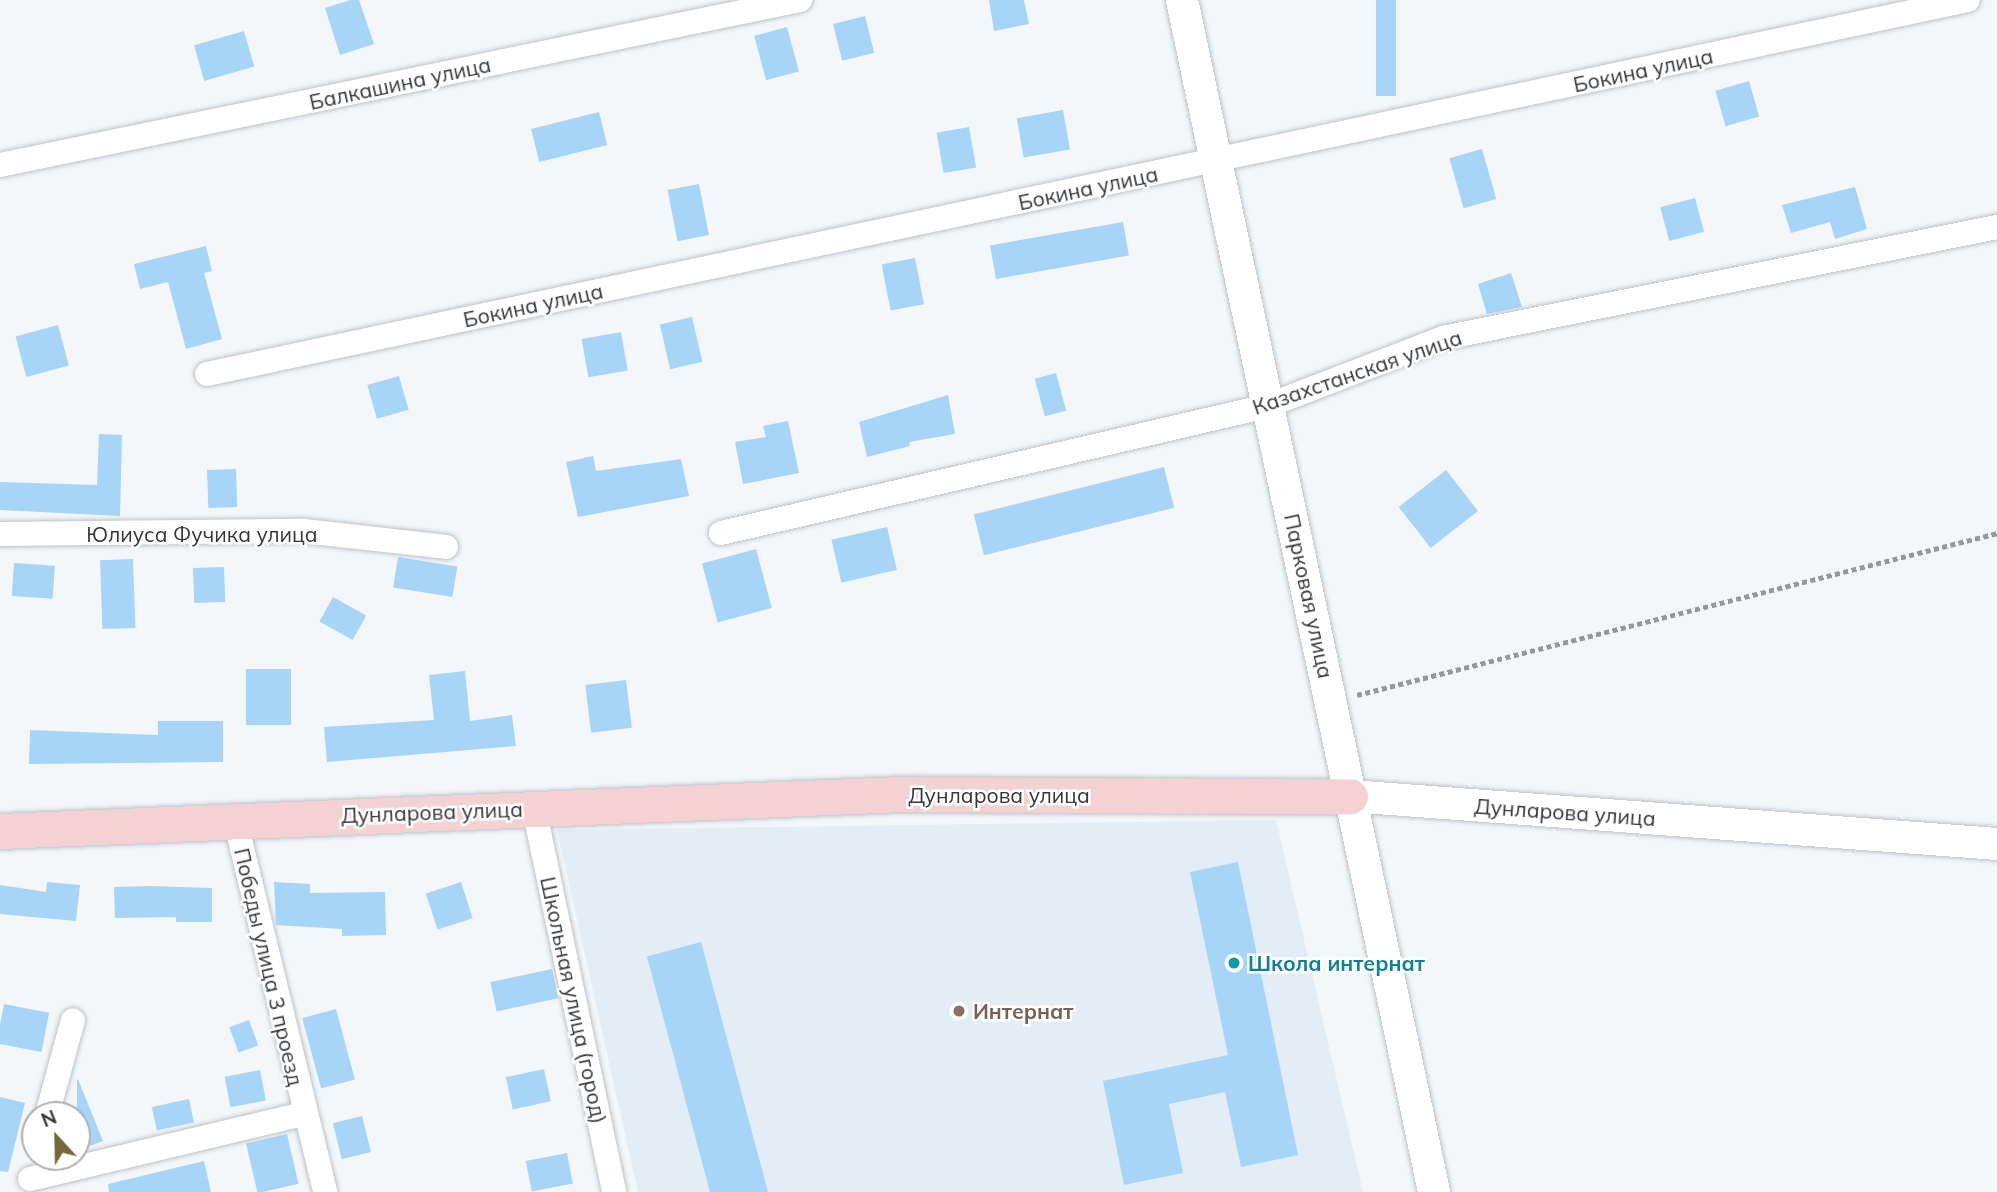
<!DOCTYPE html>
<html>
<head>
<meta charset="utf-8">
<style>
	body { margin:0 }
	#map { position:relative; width:1997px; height:1192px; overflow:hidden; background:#f3f7fa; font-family:Mulish,sans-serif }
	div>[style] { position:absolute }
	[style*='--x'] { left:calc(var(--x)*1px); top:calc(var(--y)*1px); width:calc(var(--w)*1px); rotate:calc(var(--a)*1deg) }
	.built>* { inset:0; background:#e2edf5 }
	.building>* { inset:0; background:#a6d5f8; transform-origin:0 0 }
	.path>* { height:4.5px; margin-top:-2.25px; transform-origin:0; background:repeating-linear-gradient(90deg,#95989a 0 5px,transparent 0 8.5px) }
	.roads { filter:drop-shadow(0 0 2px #bec2c5) drop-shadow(0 0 2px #bec2c5) }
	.minor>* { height:24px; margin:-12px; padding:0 12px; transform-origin:12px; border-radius:12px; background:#fff }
	.tertiary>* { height:32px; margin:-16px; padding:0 16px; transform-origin:16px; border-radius:16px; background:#fff }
	.secondary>* { height:35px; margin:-17.5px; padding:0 17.5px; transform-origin:17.5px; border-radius:17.5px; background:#f4d2d3 }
	.dots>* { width:19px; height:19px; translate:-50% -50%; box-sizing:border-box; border:4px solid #fff; border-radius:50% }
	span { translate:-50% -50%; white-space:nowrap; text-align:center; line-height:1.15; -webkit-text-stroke:5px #fff; paint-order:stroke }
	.street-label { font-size:21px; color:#343637 }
	.culture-label { font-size:21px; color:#0d838f; font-weight:700 }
	.left { translate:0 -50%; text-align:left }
	.education-label { font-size:21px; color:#785e54; font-weight:700 }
	.north { position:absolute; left:21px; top:1101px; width:70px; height:70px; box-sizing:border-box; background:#fff; border:2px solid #aeafaf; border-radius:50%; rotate:338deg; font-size:19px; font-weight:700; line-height:28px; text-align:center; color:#343637 }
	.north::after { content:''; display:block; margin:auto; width:24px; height:32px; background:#756936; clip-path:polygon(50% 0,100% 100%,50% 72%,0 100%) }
</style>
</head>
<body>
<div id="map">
	<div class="built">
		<div style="clip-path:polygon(1276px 820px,1363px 1192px,638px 1192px,557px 830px)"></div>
	</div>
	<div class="building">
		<div style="clip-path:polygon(350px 0,359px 0,374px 44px,340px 55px,325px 8px)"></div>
		<div style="clip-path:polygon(989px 0,1024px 0,1029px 24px,994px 31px)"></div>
		<div style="left:1376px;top:0;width:20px;height:96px"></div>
		<div style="left:865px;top:16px;width:38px;height:33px;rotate:76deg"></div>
		<div style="left:787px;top:27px;width:46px;height:34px;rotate:75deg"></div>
		<div style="left:244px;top:31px;width:37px;height:52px;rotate:74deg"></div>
		<div style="left:1749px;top:81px;width:37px;height:35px;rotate:74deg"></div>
		<div style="left:1063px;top:110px;width:40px;height:47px;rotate:80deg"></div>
		<div style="left:599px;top:112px;width:34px;height:70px;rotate:76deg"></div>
		<div style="left:969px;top:127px;width:41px;height:33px;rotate:80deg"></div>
		<div style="left:1482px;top:149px;width:52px;height:34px;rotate:74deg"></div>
		<div style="left:699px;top:184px;width:52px;height:32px;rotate:79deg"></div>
		<div style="clip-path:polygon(1855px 187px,1867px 229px,1835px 239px,1830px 222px,1791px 233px,1782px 205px)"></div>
		<div style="left:1695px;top:198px;width:35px;height:36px;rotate:75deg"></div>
		<div style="left:1123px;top:222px;width:34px;height:135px;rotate:80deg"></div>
		<div style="clip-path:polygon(206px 246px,212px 271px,204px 273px,222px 339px,186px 349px,168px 282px,140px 289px,134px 264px)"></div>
		<div style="left:915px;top:258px;width:47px;height:34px;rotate:79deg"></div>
		<div style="clip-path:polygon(1511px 273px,1522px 307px,1487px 314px,1478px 284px)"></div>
		<div style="left:692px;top:317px;width:46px;height:33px;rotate:77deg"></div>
		<div style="left:58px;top:325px;width:42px;height:44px;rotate:75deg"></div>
		<div style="left:621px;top:332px;width:39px;height:40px;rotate:80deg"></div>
		<div style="left:1056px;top:373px;width:39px;height:22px;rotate:75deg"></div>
		<div style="left:399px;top:376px;width:35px;height:33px;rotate:74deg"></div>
		<div style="clip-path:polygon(948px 395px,955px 434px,909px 442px,910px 446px,867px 457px,859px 422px)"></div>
		<div style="clip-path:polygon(788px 421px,799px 473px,743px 484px,735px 442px,766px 437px,763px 426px)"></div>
		<div style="clip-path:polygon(99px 434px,122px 435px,120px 516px,0 510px,0 482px,97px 485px)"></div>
		<div style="clip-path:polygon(593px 456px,596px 471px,681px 459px,689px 496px,578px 517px,566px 462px)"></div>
		<div style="left:1164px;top:467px;width:42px;height:196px;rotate:76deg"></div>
		<div style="left:236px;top:469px;width:38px;height:29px;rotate:88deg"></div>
		<div style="left:1446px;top:470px;width:52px;height:60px;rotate:52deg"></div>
		<div style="left:887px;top:527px;width:44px;height:57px;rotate:77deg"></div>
		<div style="left:756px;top:549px;width:61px;height:56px;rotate:75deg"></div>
		<div style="left:398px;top:557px;width:60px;height:31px;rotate:9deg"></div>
		<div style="left:133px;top:559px;width:69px;height:33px;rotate:88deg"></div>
		<div style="left:14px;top:563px;width:41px;height:33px;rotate:4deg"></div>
		<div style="left:224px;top:567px;width:35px;height:31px;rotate:88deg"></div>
		<div style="left:333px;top:597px;width:38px;height:28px;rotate:29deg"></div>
		<div style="left:246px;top:669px;width:45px;height:56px"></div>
		<div style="clip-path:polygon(465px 671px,470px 721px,512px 715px,516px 746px,327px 762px,324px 727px,434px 720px,429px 675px)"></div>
		<div style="left:626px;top:680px;width:48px;height:41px;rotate:83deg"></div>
		<div style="clip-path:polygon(158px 721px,223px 721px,223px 762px,29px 764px,30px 730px,158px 735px)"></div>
		<div style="clip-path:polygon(1238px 862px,1298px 1155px,1241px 1167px,1225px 1092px,1169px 1104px,1183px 1173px,1124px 1185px,1103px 1081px,1228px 1055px,1190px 872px)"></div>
		<div style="clip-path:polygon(47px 882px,80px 885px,76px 921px,0 914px,0 885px,46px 892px)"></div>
		<div style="clip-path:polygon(274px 882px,310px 884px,310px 893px,385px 892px,386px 935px,342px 936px,342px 929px,276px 925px)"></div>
		<div style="left:461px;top:882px;width:38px;height:37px;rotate:72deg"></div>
		<div style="clip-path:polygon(150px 886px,212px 888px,212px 922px,176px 922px,176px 917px,115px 918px,114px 887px)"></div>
		<div style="left:701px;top:942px;width:259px;height:56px;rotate:75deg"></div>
		<div style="left:552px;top:969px;width:30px;height:63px;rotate:78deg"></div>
		<div style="left:4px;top:1004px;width:46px;height:40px;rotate:11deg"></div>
		<div style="left:336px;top:1009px;width:73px;height:35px;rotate:75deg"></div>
		<div style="left:249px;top:1020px;width:27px;height:21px;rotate:70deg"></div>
		<div style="left:544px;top:1069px;width:33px;height:39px;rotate:78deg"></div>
		<div style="left:260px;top:1070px;width:31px;height:36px;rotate:79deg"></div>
		<div style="clip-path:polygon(78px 1079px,103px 1141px,77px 1151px,77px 1080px)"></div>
		<div style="clip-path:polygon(0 1097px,25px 1103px,8px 1172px,0 1171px)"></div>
		<div style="left:189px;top:1099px;width:24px;height:38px;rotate:78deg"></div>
		<div style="left:362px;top:1116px;width:37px;height:30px;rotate:76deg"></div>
		<div style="left:287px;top:1134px;width:51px;height:42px;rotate:77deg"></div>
		<div style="left:567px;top:1153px;width:31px;height:42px;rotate:79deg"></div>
		<div style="clip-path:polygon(204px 1161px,211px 1192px,109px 1192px,108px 1184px)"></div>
	</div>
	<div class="path">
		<div style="--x:1357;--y:695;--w:660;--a:-14.2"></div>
	</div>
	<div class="roads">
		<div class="minor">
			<div style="--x:0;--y:165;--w:817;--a:-11.65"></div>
			<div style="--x:207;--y:374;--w:1800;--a:-11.99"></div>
			<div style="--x:721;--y:533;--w:561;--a:-13.09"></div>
			<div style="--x:1267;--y:406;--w:189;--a:-21.1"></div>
			<div style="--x:1443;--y:338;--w:565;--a:-11.33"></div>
			<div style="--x:0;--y:534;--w:304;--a:-0.6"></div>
			<div style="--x:304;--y:531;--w:143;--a:6.4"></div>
			<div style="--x:534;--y:808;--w:392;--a:78.2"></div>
			<div style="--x:235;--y:819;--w:384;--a:76.4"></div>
			<div style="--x:47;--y:1115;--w:98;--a:-74.7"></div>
			<div style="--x:30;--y:1179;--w:281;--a:-13.4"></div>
		</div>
		<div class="tertiary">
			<div style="--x:1182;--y:0;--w:1218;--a:78.06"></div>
			<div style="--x:1350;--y:796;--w:649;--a:4.24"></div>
		</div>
		<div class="secondary">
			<div style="--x:0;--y:831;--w:901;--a:-2.35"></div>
			<div style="--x:900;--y:794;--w:450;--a:0.3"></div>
		</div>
	</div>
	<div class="dots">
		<div style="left:1234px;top:963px;background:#0f9aa8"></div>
		<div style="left:959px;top:1011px;background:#8d6e63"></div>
	</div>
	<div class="street-label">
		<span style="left:1643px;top:70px;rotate:-12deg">Бокина улица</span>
		<span style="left:400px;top:83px;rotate:-12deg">Балкашина улица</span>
		<span style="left:1088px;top:188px;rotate:-12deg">Бокина улица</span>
		<span style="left:533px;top:305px;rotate:-12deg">Бокина улица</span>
		<span style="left:1357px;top:372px;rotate:-19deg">Казахстанская улица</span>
		<span style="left:202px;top:534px">Юлиуса Фучика улица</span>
		<span style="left:1309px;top:596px;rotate:78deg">Парковая улица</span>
		<span style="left:999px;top:795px">Дунларова улица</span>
		<span style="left:432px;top:812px;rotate:-2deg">Дунларова улица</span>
		<span style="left:1565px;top:812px;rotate:4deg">Дунларова улица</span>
		<span style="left:269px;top:967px;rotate:77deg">Победы улица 3 проезд</span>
		<span style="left:574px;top:1000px;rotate:78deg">Школьная улица (город)</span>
	</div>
	<div class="culture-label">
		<span class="left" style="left:1248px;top:963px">Школа интернат</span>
	</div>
	<div class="education-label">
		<span class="left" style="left:973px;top:1011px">Интернат</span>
	</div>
	<div class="north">N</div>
</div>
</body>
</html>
